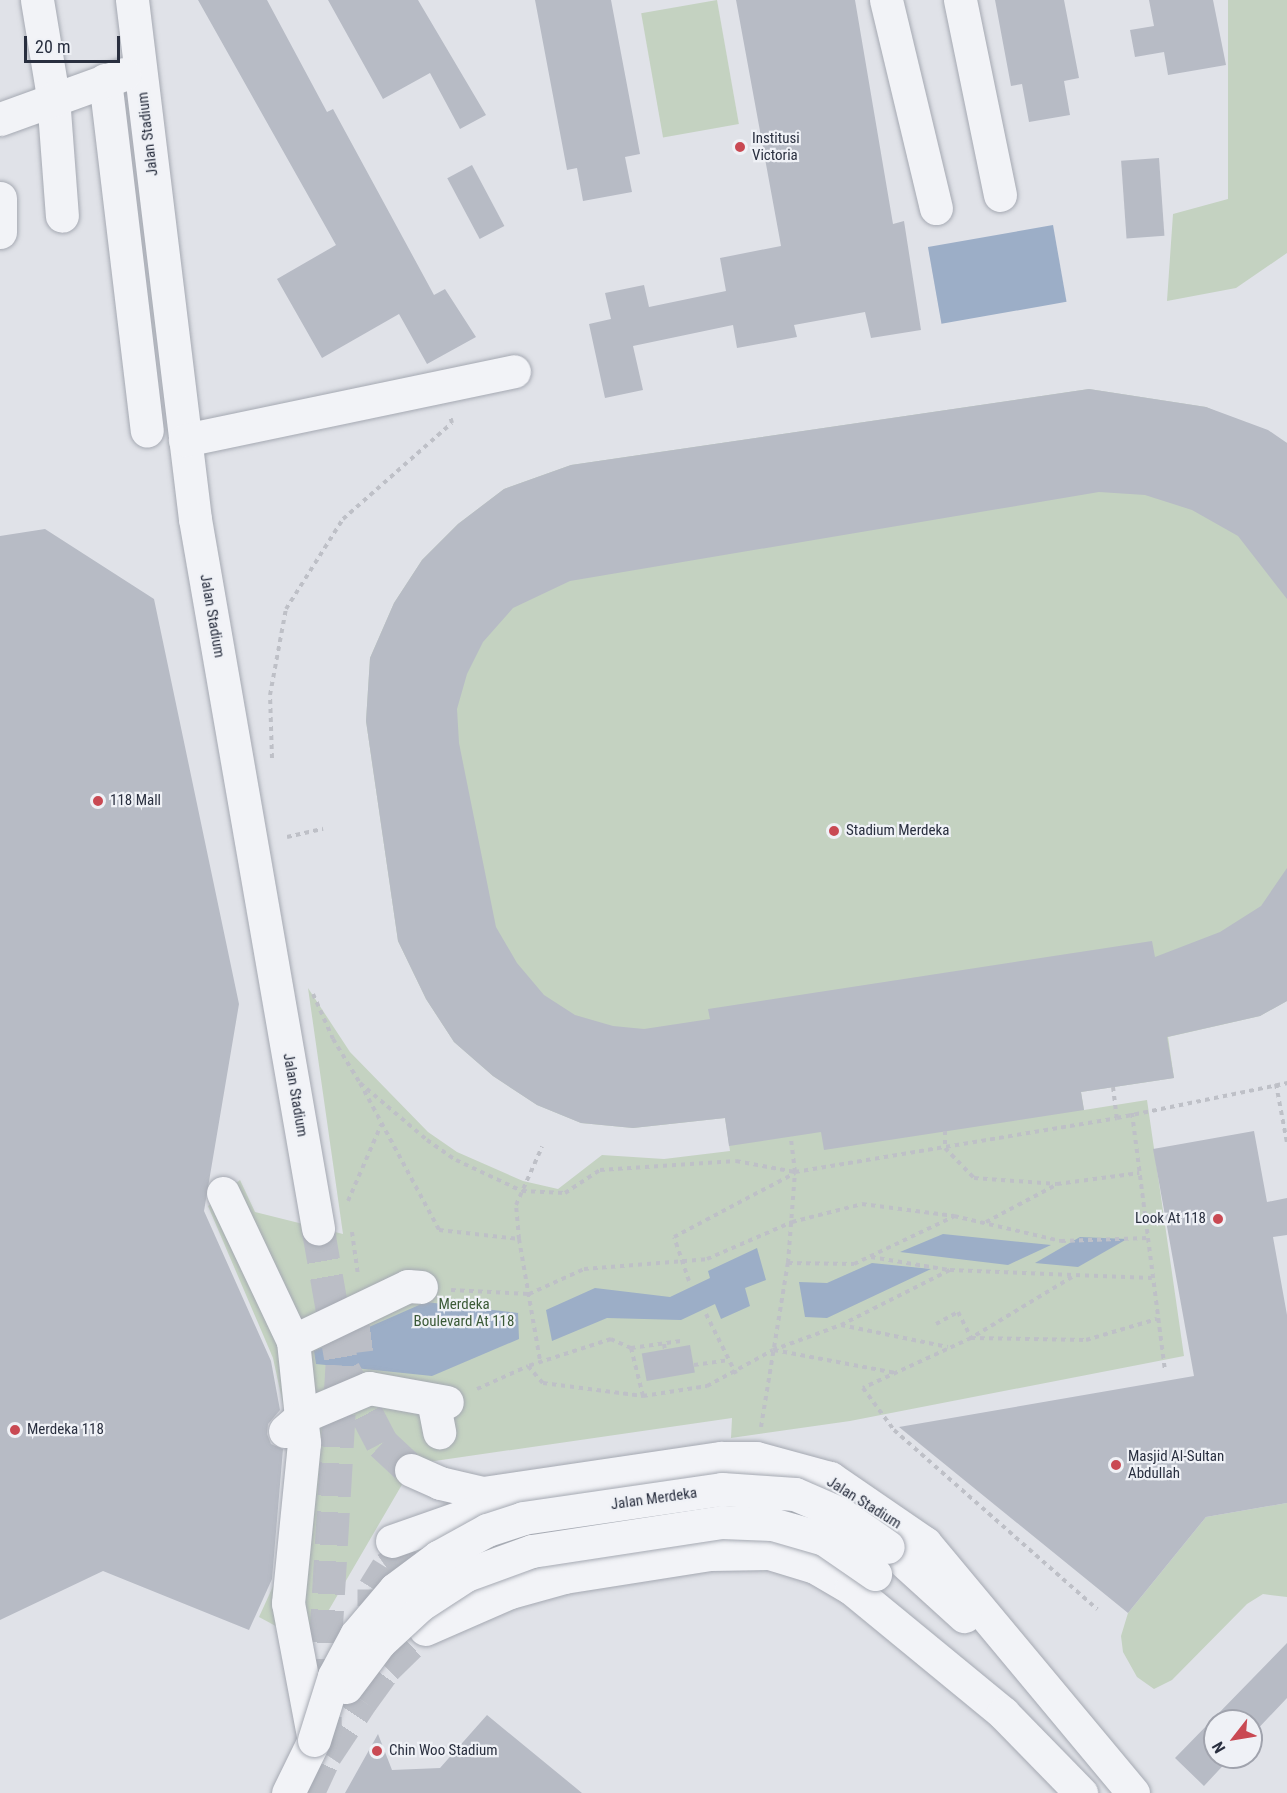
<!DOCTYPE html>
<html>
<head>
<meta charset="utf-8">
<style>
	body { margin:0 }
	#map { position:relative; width:1287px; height:1793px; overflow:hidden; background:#e0e2e8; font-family:"Roboto Condensed",sans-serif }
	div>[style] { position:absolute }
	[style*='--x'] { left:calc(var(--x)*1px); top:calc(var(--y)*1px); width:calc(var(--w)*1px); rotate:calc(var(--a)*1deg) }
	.green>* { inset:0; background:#c4d2c1; transform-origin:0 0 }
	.water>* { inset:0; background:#9caec7; transform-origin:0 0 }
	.building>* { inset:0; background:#b7bbc5; transform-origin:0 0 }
	.minor-tunnel>* { height:33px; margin-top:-16.5px; transform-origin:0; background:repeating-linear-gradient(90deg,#bbbec6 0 33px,transparent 0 49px) }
	.path>* { height:4px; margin-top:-2px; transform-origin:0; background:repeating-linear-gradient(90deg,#bec0c7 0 4.5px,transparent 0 9px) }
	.roads { filter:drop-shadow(0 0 2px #a5a9b2) drop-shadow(0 0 2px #a5a9b2) }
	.minor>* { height:33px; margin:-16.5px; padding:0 16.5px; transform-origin:16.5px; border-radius:16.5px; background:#f2f3f7 }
	.bridges { filter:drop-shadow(0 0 2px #a5a9b2) drop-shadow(0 0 2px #a5a9b2) }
	.minor-bridge>* { height:33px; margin:-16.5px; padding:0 16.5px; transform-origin:16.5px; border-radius:16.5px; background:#f2f3f7 }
	.dots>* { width:16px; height:16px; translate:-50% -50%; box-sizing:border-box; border:3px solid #eff1f6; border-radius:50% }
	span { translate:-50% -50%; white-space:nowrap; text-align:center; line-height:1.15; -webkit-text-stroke:4.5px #eff1f6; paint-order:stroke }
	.street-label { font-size:15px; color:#292f3f }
	.poi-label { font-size:15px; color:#292f3f }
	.left { translate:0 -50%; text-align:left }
	.right { translate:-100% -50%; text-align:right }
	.park-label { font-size:15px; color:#3b5a37 }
	.north { position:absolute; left:1203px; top:1709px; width:60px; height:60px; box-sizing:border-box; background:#eff1f6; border:2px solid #a0a3ad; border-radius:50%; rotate:239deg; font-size:16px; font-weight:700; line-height:24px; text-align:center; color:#292f3f }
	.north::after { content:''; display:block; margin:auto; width:21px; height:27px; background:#c94953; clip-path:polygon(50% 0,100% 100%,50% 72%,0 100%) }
	.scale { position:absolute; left:24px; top:36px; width:96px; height:27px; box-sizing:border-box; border:3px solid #292f3f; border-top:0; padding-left:8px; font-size:18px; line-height:21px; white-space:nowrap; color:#292f3f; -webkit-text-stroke:4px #eff1f6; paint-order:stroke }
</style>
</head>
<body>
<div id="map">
	<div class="green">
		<div style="left:717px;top:0;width:126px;height:77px;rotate:80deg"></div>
		<div style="clip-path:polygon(1228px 0,1287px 0,1287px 253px,1236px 288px,1167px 301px,1173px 214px,1228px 199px)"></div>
		<div style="clip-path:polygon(1089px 389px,1206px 407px,1287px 443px,1287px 1001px,1260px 1016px,1168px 1037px,1174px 1078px,1081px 1092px,1084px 1110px,1147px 1100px,1184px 1356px,850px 1421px,731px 1438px,732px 1418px,414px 1464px,309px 1644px,259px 1617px,280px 1571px,288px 1427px,273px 1358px,208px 1206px,240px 1180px,255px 1212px,343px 1234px,308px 988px,350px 1052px,428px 1132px,457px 1152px,523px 1181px,558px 1189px,602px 1155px,664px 1159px,730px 1151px,725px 1118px,633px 1128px,581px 1123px,537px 1105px,493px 1076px,454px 1042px,426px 999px,398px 941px,366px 721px,370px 658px,394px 603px,422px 560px,458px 524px,504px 489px,571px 465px)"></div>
		<div style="clip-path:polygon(1287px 1503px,1287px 1597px,1263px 1594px,1247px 1604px,1172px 1680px,1154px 1689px,1137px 1677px,1123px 1652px,1121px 1636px,1128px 1613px,1206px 1517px)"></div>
	</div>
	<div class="water">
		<div style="left:1053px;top:225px;width:78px;height:127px;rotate:80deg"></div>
		<div style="clip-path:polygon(943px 1234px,1051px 1245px,1008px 1265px,900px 1252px)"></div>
		<div style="clip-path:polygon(1080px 1237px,1127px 1239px,1078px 1267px,1035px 1263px)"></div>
		<div style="clip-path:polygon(757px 1248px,766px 1280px,745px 1288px,750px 1306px,721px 1319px,715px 1304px,681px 1320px,607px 1318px,552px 1341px,546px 1310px,595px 1288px,670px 1297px,710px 1278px,708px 1271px)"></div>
		<div style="clip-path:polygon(872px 1263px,931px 1269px,827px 1318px,805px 1317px,799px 1282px,827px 1283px)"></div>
		<div style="clip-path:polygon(426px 1302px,518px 1313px,519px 1339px,432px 1376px,316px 1364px,314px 1351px)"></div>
	</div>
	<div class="building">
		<div style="clip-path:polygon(198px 0,267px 0,327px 112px,333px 109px,434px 295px,445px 289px,476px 337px,427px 364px,399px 314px,322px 358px,277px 279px,336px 245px)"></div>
		<div style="clip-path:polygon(328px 0,418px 0,486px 115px,460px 129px,430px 73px,383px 99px)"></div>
		<div style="clip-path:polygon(535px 0,611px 0,640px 154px,625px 157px,632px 192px,583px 201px,577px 168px,567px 170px)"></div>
		<div style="clip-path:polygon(736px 0,855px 0,893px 224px,904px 221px,921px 330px,871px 338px,865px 312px,794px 325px,797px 337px,737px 348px,733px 325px,633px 346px,643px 390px,605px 398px,589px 324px,611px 319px,605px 293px,644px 285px,649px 307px,726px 291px,720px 258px,781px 246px)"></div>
		<div style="clip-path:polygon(995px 0,1064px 0,1079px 78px,1064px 81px,1070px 115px,1029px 122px,1022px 84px,1011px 86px)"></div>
		<div style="clip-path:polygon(1149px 0,1213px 0,1226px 65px,1168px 75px,1164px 52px,1135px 57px,1130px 30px,1154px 26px)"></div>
		<div style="left:1159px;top:158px;width:78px;height:38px;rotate:86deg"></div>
		<div style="left:472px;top:165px;width:69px;height:28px;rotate:62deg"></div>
		<div style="clip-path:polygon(1089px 389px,1206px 407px,1268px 430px,1287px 443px,1287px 599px,1238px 536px,1192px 510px,1145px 495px,1099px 492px,570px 581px,513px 608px,483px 642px,467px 674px,457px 709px,459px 743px,496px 927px,517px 963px,544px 995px,575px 1015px,613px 1026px,644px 1029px,710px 1019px,708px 1009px,1152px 941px,1155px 957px,1220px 932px,1261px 906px,1287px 868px,1287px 1001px,1260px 1016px,1167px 1037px,1174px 1078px,1081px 1092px,1084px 1110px,824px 1150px,821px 1132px,729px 1146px,725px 1118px,633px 1128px,581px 1123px,537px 1105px,493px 1076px,454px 1042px,426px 999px,398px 941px,366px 721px,370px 658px,394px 603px,422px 560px,458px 524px,504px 489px,571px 465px)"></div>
		<div style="clip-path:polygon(45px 529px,154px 599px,239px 1004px,204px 1211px,271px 1361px,280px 1410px,268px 1424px,267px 1434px,271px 1444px,283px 1449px,272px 1579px,249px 1630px,103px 1571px,0 1620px,0 536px)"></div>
		<div style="clip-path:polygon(1254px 1131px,1267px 1202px,1287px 1198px,1287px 1235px,1273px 1237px,1287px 1315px,1287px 1503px,1206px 1517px,1128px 1613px,899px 1427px,1194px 1376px,1153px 1149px)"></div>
		<div style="left:690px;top:1345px;width:28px;height:49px;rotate:80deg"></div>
		<div style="clip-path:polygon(1287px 1643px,1287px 1698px,1251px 1736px,1251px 1721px,1215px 1721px,1215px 1757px,1231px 1757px,1204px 1786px,1175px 1758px)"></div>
		<div style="clip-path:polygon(487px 1715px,582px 1793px,345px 1793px,378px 1734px,392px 1770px,440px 1768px)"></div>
	</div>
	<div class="minor-tunnel">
		<div style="--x:318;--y:1228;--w:139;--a:80.1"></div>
		<div style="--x:342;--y:1365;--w:304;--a:93.4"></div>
		<div style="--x:324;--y:1668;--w:86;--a:88.7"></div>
		<div style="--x:338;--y:1338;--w:47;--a:-7.3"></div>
		<div style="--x:344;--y:1370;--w:82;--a:62.5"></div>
		<div style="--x:382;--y:1443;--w:40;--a:43"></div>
		<div style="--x:387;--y:1628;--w:26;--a:-121"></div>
		<div style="--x:374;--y:1606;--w:17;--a:-90"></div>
		<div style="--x:374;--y:1589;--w:25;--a:-58"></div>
		<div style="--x:387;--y:1568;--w:66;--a:-35.1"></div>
		<div style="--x:308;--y:1793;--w:43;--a:-65.2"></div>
		<div style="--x:326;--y:1754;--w:65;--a:-56.3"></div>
		<div style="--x:362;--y:1700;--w:41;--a:-54"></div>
		<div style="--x:386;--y:1667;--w:54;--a:-44.3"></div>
	</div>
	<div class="path">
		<div style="--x:272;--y:758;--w:63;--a:-91.8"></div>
		<div style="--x:270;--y:695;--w:87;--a:-79.5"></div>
		<div style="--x:286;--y:609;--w:107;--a:-57.7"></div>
		<div style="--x:343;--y:519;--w:145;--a:-41.4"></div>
		<div style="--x:452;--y:423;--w:7;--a:-106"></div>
		<div style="--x:287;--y:837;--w:37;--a:-13"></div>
		<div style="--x:313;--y:994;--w:49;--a:66"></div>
		<div style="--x:333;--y:1039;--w:52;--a:58.5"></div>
		<div style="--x:360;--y:1083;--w:88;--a:40.4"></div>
		<div style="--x:427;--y:1140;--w:35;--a:35"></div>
		<div style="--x:456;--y:1160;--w:73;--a:25.2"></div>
		<div style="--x:522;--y:1191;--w:43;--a:2.7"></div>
		<div style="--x:565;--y:1193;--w:42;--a:-33.3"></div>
		<div style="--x:600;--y:1170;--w:136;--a:-3.8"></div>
		<div style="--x:736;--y:1161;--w:60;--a:10.6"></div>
		<div style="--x:795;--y:1172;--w:326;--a:-9.5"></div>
		<div style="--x:1117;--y:1118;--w:174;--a:-11.6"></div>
		<div style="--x:360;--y:1083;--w:167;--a:61.7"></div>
		<div style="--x:439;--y:1230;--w:81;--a:6.4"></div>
		<div style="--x:519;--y:1239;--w:124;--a:80.2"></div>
		<div style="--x:1276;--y:1084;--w:60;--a:79.4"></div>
		<div style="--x:1113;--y:1087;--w:31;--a:83"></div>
		<div style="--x:1132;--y:1113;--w:260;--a:82.7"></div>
		<div style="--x:945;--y:1131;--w:17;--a:90"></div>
		<div style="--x:945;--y:1148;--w:42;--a:46"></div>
		<div style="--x:974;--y:1178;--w:83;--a:4.1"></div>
		<div style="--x:1057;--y:1184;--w:83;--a:-7.6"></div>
		<div style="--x:348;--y:1201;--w:83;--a:-66.5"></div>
		<div style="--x:986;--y:1222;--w:79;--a:-27.9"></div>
		<div style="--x:352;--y:1232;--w:43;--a:82.1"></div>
		<div style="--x:519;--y:1239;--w:34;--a:-95"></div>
		<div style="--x:516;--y:1205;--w:64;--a:-65.9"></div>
		<div style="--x:871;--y:1257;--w:79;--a:9.5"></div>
		<div style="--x:788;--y:1263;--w:66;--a:0.9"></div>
		<div style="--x:854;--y:1264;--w:110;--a:-25.4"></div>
		<div style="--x:1072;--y:1277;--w:118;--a:148.9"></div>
		<div style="--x:971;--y:1338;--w:119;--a:155.2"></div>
		<div style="--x:863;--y:1388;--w:52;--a:53.6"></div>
		<div style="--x:894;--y:1430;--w:271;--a:41.4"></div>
		<div style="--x:689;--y:1281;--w:46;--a:-108.8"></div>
		<div style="--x:674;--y:1237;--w:137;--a:-27.9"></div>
		<div style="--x:451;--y:1290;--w:78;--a:2.9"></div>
		<div style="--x:529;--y:1294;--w:60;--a:-24.4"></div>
		<div style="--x:584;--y:1269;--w:123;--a:-4.6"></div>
		<div style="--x:707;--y:1259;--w:93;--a:-23.5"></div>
		<div style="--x:792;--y:1222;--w:72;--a:-14.4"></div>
		<div style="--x:862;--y:1204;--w:93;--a:7.4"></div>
		<div style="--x:954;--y:1216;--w:110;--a:13.2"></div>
		<div style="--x:1061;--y:1241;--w:86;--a:-2"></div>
		<div style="--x:706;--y:1314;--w:67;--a:63.4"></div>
		<div style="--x:936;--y:1324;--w:25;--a:-29"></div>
		<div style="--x:958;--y:1312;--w:29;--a:63"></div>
		<div style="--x:971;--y:1338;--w:115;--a:1"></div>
		<div style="--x:1086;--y:1340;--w:74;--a:-16.5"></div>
		<div style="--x:841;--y:1325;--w:109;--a:11.6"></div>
		<div style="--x:664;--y:1344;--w:6;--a:81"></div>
		<div style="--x:631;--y:1348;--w:50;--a:-8"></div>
		<div style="--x:774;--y:1350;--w:124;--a:10.7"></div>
		<div style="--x:694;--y:1365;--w:35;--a:-8"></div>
		<div style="--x:477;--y:1389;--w:56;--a:-24.3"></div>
		<div style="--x:643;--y:1396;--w:49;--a:-104"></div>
		<div style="--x:631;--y:1348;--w:22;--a:-156"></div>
		<div style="--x:611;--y:1339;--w:87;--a:162"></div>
		<div style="--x:528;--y:1366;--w:23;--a:49"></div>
		<div style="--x:543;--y:1383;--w:101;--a:7.4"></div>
		<div style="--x:643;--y:1396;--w:65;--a:-8.9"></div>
		<div style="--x:707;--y:1386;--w:75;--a:-28.6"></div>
		<div style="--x:773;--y:1350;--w:72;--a:-20.2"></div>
		<div style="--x:841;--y:1325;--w:122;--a:-26.8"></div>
		<div style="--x:950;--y:1270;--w:202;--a:2.3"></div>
		<div style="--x:761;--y:1427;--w:166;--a:-80.7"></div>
		<div style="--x:788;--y:1263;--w:91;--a:-85.6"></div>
		<div style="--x:795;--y:1172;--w:35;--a:-97"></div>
	</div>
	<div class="roads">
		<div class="minor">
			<div style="--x:37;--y:0;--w:98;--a:80.6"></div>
			<div style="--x:53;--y:97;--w:119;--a:85.7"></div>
			<div style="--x:132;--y:0;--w:523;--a:83.08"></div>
			<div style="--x:195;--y:519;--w:720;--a:80.16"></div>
			<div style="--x:886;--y:0;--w:214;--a:76.5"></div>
			<div style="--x:960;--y:0;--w:199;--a:78.4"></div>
			<div style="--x:105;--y:80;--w:353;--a:83.2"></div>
			<div style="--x:0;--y:119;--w:132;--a:-19.9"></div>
			<div style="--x:0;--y:198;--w:34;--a:90"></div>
			<div style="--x:185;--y:440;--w:336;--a:-11.8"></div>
			<div style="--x:223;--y:1193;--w:164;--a:64.7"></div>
			<div style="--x:293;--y:1341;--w:76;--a:84"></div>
			<div style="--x:301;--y:1417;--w:26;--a:83"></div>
			<div style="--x:304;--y:1443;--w:161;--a:95.7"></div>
			<div style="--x:288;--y:1603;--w:139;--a:79.3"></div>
			<div style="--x:314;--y:1740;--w:59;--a:116.1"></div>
			<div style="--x:293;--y:1341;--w:127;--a:-25.6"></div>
			<div style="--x:408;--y:1286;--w:13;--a:4"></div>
			<div style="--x:433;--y:1400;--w:33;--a:79"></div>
			<div style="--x:285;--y:1431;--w:21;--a:-41"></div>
			<div style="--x:301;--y:1417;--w:74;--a:-23.1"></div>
			<div style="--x:369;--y:1388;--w:79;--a:10.2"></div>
			<div style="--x:411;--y:1470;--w:32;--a:24"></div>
			<div style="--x:440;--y:1483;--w:44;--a:13.1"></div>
			<div style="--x:483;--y:1493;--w:241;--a:-8.4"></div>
			<div style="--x:721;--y:1458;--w:35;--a:0"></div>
			<div style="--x:756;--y:1458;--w:77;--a:15.1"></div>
			<div style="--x:830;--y:1478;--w:115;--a:34.4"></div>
			<div style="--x:925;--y:1543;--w:325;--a:50.2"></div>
			<div style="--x:392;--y:1541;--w:130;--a:-19.3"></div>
			<div style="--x:888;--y:1547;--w:103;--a:42.2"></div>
			<div style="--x:425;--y:1629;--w:93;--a:-23.5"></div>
			<div style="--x:510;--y:1592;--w:56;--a:-15.5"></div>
			<div style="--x:564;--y:1577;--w:148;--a:-9"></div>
			<div style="--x:710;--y:1554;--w:59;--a:-1"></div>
			<div style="--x:769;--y:1553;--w:48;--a:16.9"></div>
			<div style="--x:815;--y:1567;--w:42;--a:30.3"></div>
			<div style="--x:851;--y:1588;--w:197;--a:39.4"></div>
			<div style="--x:1003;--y:1713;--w:112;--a:45.7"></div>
		</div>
	</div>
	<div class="bridges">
		<div class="minor-bridge">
			<div style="--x:346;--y:1687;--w:55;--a:-53.1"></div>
			<div style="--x:379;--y:1643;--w:56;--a:-42.8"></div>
			<div style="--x:420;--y:1605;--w:55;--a:-33.1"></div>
			<div style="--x:466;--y:1575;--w:70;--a:-20"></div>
			<div style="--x:532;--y:1551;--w:192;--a:-8.7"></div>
			<div style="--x:722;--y:1522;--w:50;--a:2.3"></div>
			<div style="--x:772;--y:1524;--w:54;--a:16.1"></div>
			<div style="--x:824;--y:1539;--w:62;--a:34.5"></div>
			<div style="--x:314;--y:1740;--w:67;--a:-72.6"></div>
			<div style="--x:334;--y:1676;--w:47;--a:-61.8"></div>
			<div style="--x:356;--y:1635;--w:60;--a:-49.7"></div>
			<div style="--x:395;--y:1589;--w:54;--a:-36.7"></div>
			<div style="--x:438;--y:1557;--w:56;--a:-28.9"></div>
			<div style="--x:487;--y:1530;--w:38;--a:-18"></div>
			<div style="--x:523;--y:1518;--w:201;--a:-8.3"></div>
			<div style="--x:722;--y:1489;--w:73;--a:3.9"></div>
			<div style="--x:795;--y:1494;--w:50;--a:23.5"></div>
			<div style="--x:841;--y:1514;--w:57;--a:35.1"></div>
		</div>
	</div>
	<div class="dots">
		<div style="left:740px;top:147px;background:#c94953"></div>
		<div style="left:98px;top:801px;background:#c94953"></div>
		<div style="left:834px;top:831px;background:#c94953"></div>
		<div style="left:1218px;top:1219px;background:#c94953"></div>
		<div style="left:15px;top:1430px;background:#c94953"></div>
		<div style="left:1116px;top:1465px;background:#c94953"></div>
		<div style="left:377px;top:1751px;background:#c94953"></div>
	</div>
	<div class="street-label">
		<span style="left:148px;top:134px;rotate:-97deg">Jalan Stadium</span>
		<span style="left:212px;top:616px;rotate:80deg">Jalan Stadium</span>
		<span style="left:295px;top:1095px;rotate:80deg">Jalan Stadium</span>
		<span style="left:654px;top:1499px;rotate:-8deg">Jalan Merdeka</span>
		<span style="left:864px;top:1503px;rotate:32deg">Jalan Stadium</span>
	</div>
	<div class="poi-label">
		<span class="left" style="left:752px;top:147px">Institusi<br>Victoria</span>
		<span class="left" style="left:110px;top:801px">118 Mall</span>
		<span class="left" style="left:846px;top:831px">Stadium Merdeka</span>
		<span class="right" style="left:1206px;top:1219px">Look At 118</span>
		<span class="left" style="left:27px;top:1430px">Merdeka 118</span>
		<span class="left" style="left:1128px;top:1465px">Masjid Al-Sultan<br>Abdullah</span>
		<span class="left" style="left:389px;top:1751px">Chin Woo Stadium</span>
	</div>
	<div class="park-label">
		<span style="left:464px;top:1313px">Merdeka<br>Boulevard At 118</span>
	</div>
	<div class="north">N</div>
	<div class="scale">20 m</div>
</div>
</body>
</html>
